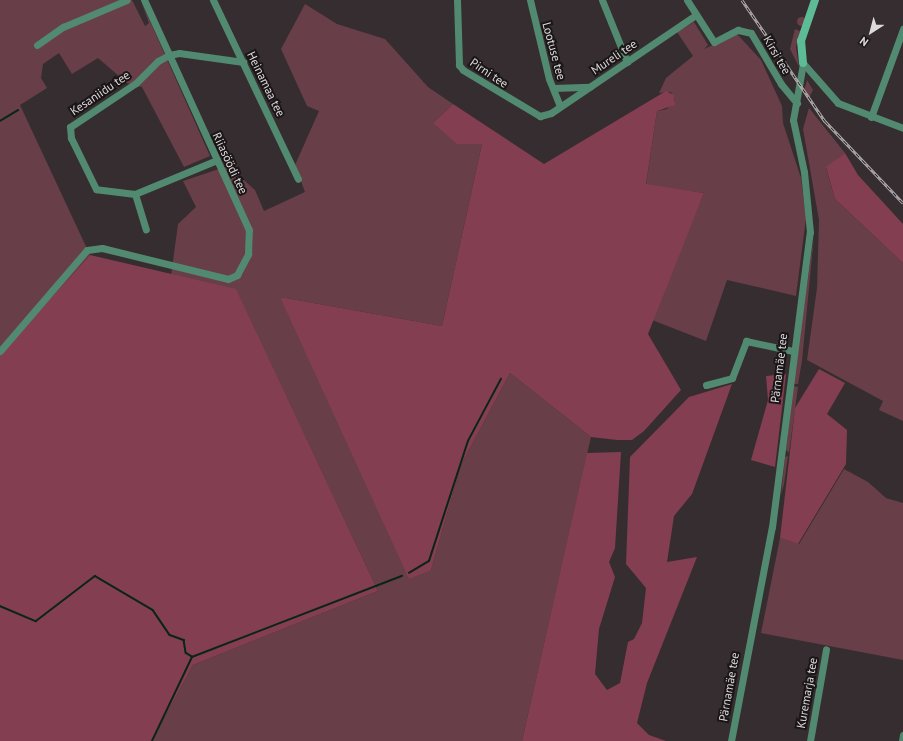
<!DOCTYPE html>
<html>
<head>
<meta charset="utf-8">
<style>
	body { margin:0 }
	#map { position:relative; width:903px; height:741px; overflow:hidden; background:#352d2f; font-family:"PT Sans",sans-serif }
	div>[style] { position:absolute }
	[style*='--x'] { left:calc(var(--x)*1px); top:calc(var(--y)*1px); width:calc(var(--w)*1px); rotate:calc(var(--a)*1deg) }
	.green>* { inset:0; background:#683e48 }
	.round { border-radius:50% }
	.forest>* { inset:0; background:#843e51 }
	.stream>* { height:1.5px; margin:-0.75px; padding:0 0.75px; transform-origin:0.75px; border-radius:0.75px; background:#09251a }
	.minor>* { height:7px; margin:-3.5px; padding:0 3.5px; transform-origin:3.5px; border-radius:3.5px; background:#518971 }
	.secondary>* { height:8px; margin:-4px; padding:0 4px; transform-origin:4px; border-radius:4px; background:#5dbc95 }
	.rail>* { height:3px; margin-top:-1.5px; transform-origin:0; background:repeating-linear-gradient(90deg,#1a1617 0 4.5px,#b5b0b1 0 9px); box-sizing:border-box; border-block:1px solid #b5b0b1 }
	span { translate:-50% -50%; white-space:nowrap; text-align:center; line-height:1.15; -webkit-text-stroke:4px #1a1617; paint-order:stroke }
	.street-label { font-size:12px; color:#ded9da }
	.north { position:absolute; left:851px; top:12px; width:40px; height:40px; -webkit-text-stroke:3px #1a1617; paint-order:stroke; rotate:216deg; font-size:11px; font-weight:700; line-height:16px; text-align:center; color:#ded9da }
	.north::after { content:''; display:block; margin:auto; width:14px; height:18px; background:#ded9da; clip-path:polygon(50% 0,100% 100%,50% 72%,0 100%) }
</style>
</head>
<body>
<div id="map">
	<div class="green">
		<div style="clip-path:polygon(0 0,132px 0,145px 26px,149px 23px,141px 1px,210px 156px,184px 167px,142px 87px,127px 83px,98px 58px,72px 74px,59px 53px,43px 64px,41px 78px,47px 88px,20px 105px,90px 255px,0 354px)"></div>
		<div style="clip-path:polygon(305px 4px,337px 24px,385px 39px,428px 87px,453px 104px,433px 123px,482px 144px,442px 326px,280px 297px,431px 570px,461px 465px,510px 373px,591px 437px,522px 741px,152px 741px,193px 665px,378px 591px,236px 290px,171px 276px,178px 224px,196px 207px,183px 181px,228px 166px,255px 190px,264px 211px,305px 192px,295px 165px,319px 111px,307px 106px,281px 49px)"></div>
		<div class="round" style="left:796.5px;top:16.5px;width:9px;height:9px"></div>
		<div style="clip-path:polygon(694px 22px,708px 45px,704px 49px,737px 34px,761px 60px,782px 106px,783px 123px,801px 178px,806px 218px,796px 296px,727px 280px,706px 341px,652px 320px,704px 193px,646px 185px,657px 111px,667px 109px,675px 100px,671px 92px,659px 93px,666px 78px,693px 56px,677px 32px)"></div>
		<div style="clip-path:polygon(795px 29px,800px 31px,796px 47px,799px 67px,790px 49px)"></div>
		<div style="clip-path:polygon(807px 80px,813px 90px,809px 98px,804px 91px)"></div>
		<div style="clip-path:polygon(809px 108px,845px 153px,826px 168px,835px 199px,903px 263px,903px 421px,879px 410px,883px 401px,807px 360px,817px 288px,819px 220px,803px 129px)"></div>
		<div style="clip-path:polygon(814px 236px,802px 361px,798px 384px,793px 384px)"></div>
		<div style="clip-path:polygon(793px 386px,798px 387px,789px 453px,786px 450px)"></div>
		<div style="clip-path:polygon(788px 456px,784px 484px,781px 495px,785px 457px)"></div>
		<div style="clip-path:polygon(844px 469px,868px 482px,886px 498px,903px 503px,903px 660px,761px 633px,780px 538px,799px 544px)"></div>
	</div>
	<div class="forest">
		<div style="clip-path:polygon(666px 91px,674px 95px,675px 105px,657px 111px,646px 184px,704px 193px,648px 334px,681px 390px,644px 431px,632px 440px,617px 440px,591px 437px,510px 373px,461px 465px,431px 570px,409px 579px,280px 297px,442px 326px,482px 144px,457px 144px,433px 123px,453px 104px,544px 164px)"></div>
		<div style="clip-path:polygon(845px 153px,858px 175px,903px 224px,903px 263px,835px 199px,826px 167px)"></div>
		<div style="clip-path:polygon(90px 255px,236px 289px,378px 591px,193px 665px,152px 741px,0 741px,0 354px)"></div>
		<div style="clip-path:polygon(819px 369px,845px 383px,827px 414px,847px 430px,846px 464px,798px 544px,780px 538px,795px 408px)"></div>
		<div style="clip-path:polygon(786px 374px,775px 467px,751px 460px,768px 400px,766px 376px)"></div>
		<div style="clip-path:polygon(732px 384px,692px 494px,674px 516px,667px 562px,697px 557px,647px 683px,637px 723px,649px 735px,666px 741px,522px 741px,587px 453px,621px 452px,615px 548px,609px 562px,615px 577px,599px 629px,595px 674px,607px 690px,620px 683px,628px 642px,634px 639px,642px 623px,646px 588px,626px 564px,630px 457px,689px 397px)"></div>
	</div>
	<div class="stream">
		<div style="--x:0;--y:121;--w:21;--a:-31"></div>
		<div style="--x:409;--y:573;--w:23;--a:-31"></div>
		<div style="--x:429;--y:561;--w:126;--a:-72"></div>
		<div style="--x:468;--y:441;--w:70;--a:-62"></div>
		<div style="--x:0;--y:606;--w:39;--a:23"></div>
		<div style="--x:36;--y:621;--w:74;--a:-37.3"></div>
		<div style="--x:95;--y:576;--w:67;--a:30.4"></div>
		<div style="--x:153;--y:610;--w:30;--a:56"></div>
		<div style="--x:170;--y:635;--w:15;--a:20"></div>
		<div style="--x:184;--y:640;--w:13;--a:81"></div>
		<div style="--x:192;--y:657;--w:225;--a:-21.1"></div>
		<div style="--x:152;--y:741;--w:93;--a:-64.5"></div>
		<div style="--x:192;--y:657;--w:6;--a:-149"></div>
	</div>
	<div class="minor">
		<div style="--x:213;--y:0;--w:198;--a:64.6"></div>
		<div style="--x:457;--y:0;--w:65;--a:88.2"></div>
		<div style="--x:459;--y:65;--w:6;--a:51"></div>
		<div style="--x:463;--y:70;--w:90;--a:30.9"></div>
		<div style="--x:540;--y:116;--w:11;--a:-15"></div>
		<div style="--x:551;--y:113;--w:175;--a:-34.1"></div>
		<div style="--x:530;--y:0;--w:81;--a:76.5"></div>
		<div style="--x:549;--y:79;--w:29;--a:68"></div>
		<div style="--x:602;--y:0;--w:67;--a:68"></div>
		<div style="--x:687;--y:0;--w:50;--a:57.3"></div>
		<div style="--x:714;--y:42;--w:27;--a:-27"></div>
		<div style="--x:738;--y:30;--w:13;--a:13"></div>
		<div style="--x:751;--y:33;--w:59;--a:59.5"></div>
		<div style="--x:781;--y:84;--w:25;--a:50"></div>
		<div style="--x:37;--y:45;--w:32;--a:-35"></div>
		<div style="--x:63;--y:27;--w:69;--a:-22.9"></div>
		<div style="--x:803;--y:63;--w:53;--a:48.8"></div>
		<div style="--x:838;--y:103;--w:70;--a:21"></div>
		<div style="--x:553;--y:88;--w:37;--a:-2"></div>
		<div style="--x:871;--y:117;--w:94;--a:-70"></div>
		<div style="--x:217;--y:160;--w:89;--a:157.5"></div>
		<div style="--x:135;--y:194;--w:39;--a:-173"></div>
		<div style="--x:96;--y:189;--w:57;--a:-116.1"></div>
		<div style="--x:71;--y:138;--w:11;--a:-95"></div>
		<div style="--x:70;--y:127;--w:79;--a:-33.7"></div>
		<div style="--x:136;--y:83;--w:31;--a:-45"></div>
		<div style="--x:158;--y:61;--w:13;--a:-29"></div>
		<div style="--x:169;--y:55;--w:10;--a:-11"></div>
		<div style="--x:179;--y:53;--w:65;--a:8"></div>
		<div style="--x:135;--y:194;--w:37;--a:73"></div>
		<div style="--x:0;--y:351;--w:133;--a:-49.3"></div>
		<div style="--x:87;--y:250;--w:15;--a:-8"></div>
		<div style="--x:102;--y:248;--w:130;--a:13.8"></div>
		<div style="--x:228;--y:279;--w:10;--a:-24"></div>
		<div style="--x:237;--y:275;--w:24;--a:-62"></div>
		<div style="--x:248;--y:254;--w:24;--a:-88"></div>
		<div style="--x:249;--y:230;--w:253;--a:-114.5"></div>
		<div style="--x:706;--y:385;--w:27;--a:-15"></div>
		<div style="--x:732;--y:378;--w:40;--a:-69"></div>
		<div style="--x:746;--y:341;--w:48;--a:12"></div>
		<div style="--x:731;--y:741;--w:218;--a:-79.2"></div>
		<div style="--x:772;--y:527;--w:297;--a:-82.7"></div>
		<div style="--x:810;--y:232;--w:60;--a:-95.7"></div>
		<div style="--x:804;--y:172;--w:53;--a:-101.9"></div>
		<div style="--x:793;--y:120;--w:58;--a:-80"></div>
		<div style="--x:810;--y:741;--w:93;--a:-80.1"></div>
		<div style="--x:902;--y:741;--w:6;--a:-81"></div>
	</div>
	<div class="secondary">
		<div style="--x:803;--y:63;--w:22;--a:-95"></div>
		<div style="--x:801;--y:41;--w:43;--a:-71.1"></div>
	</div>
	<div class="rail">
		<div style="--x:742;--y:0;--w:147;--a:55.6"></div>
		<div style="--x:825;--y:121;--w:113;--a:46.4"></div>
	</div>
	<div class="street-label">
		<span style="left:554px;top:51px;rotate:75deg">Lootuse tee</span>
		<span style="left:777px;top:55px;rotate:60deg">Kirsi tee</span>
		<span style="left:614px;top:57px;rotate:-34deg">Mureli tee</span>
		<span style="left:489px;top:73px;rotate:34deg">Pirni tee</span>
		<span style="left:266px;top:84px;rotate:64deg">Heinamaa tee</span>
		<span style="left:100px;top:93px;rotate:-34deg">Kesaniidu tee</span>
		<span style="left:230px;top:163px;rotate:65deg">Riiasöödi tee</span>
		<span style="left:779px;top:368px;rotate:-83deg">Pärnamäe tee</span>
		<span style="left:729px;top:687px;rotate:-80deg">Pärnamäe tee</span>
		<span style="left:807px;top:693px;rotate:-80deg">Kuremarja tee</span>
	</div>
	<div class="north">N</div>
</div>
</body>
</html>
